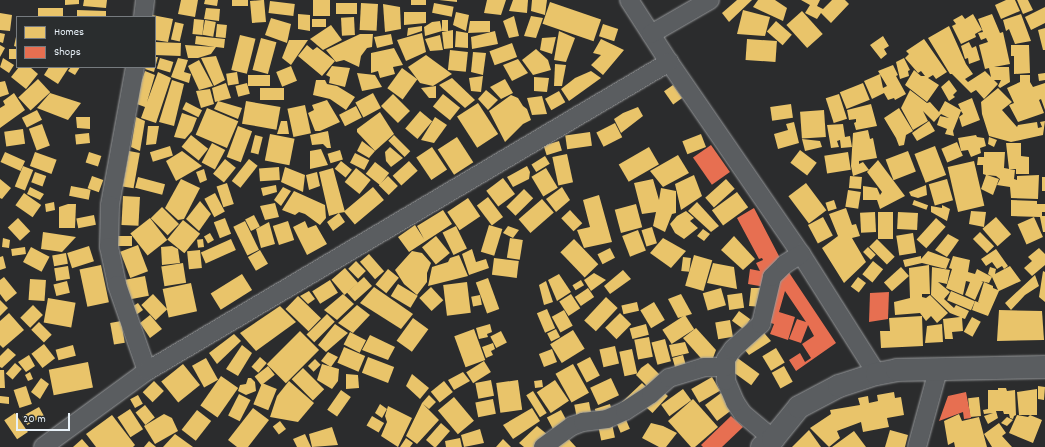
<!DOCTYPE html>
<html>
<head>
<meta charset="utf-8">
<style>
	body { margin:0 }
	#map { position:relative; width:1045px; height:447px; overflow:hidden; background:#2b2c2d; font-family:Dekko,sans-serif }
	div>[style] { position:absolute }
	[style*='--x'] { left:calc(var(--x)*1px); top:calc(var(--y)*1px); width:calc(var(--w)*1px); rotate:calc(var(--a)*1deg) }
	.homes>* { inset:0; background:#e9c46a; transform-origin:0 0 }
	.shops>* { inset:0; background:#e76f51; transform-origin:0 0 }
	.roads { filter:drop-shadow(0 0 1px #96989a) drop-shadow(0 0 1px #96989a) }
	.minor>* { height:18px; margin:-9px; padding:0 9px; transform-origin:9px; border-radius:9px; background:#5a5d60 }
	.tertiary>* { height:22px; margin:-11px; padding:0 11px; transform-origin:11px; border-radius:11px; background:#5a5d60 }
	span { translate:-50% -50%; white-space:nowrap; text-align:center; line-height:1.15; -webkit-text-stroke:4px #2a2d2e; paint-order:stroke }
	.legend { position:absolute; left:16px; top:16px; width:140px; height:52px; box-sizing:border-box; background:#2a2d2e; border:1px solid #767b7f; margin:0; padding:5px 7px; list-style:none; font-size:12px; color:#e8f1f8 }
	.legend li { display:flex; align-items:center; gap:8px; height:20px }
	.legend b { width:20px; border:1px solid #767b7f }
	.scale { position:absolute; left:16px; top:413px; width:54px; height:18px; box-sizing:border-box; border:2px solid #e8f1f8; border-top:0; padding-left:5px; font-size:12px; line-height:14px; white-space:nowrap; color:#e8f1f8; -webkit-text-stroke:3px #2a2d2e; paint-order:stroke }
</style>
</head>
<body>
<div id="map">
	<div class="homes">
		<div style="clip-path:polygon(65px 0,79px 0,79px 4px,65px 5px)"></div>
		<div style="clip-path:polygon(84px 0,107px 0,106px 8px,83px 6px)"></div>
		<div style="clip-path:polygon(181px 0,198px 0,195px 17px,178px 14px)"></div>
		<div style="clip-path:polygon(205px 0,218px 0,217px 6px,204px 4px)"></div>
		<div style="left:232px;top:0;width:16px;height:6px"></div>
		<div style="clip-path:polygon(262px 0,264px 0,266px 22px,252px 23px,250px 1px)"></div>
		<div style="left:313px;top:0;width:17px;height:16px"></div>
		<div style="left:411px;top:0;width:15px;height:5px"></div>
		<div style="clip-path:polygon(439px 0,457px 0,457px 2px)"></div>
		<div style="clip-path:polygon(487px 0,506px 0,501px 15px,484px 13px)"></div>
		<div style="clip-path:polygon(513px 0,528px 0,527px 13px,509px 11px)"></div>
		<div style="clip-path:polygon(532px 0,547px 0,545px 15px,531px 11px)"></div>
		<div style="clip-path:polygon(737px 0,752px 0,729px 22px,722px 13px)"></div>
		<div style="clip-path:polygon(758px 0,775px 0,787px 8px,783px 21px,753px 7px)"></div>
		<div style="clip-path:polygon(801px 0,820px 0,817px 6px,823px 9px,832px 0,845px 0,849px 4px,831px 23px,821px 13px,817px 19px,805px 13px,810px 5px)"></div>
		<div style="clip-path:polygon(1006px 0,1015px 0,1020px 11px,1001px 19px,995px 5px)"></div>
		<div style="clip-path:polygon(1017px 0,1028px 0,1033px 10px,1023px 14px)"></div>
		<div style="left:270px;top:1px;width:25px;height:12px;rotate:7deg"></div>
		<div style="left:550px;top:2px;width:54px;height:23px;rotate:19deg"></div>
		<div style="left:357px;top:3px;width:11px;height:21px;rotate:90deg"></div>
		<div style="left:361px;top:3px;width:17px;height:27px;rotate:3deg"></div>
		<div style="left:434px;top:3px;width:20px;height:10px;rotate:11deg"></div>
		<div style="clip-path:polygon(383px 4px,400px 7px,401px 29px,385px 32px)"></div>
		<div style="clip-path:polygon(1045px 7px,1045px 23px,1031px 30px,1025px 17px)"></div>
		<div style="left:38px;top:8px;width:25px;height:9px"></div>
		<div style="clip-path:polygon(206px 8px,220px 9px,219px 21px,204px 19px)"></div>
		<div style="clip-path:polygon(77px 10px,106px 11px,106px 17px,77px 17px)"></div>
		<div style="clip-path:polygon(743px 10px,770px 17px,765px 36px,737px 34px)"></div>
		<div style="left:802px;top:11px;width:31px;height:21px;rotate:48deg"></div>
		<div style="clip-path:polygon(404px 12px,426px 12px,426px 23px,404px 25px)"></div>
		<div style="clip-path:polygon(456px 12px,469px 15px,466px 31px,453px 25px)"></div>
		<div style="clip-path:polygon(0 13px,12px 15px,10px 31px,0 30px)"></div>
		<div style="clip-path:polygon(298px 14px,310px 15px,310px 31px,298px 29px)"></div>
		<div style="clip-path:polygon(973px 14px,982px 30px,975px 34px,976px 37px,961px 44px,952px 26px,956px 24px,953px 20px,962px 15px,965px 19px)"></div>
		<div style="clip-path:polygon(992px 14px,1000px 33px,1003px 32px,1010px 64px,994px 67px,1009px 67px,1010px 82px,1000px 88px,998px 86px,1001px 80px,994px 80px,998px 84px,984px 99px,976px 90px,971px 93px,952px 74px,950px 74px,928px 38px,949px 26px,966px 64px,973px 74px,965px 79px,968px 82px,985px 71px,991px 77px,989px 68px,985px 69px,979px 45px,988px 42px,986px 38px,981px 40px,978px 33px,983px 32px,978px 19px)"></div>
		<div style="clip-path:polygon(1021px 14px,1031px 41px,1015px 44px,1009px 29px,1006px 31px,1003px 20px)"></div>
		<div style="clip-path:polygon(152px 15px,173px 19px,168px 42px,155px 40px,155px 17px,152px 17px)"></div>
		<div style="clip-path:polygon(514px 16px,519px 36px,509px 38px,503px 21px)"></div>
		<div style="clip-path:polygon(531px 16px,543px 18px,536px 38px,524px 36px)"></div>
		<div style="left:354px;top:17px;width:18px;height:13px;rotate:87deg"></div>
		<div style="clip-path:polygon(271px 18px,291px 24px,287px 43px,265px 35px)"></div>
		<div style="left:194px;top:19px;width:10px;height:15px;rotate:6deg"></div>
		<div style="left:312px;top:19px;width:14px;height:8px"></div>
		<div style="left:205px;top:20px;width:11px;height:15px;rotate:10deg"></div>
		<div style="left:442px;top:20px;width:6px;height:11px"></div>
		<div style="clip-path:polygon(440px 21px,442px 31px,425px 36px,424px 27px,432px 22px)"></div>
		<div style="clip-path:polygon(470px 21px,490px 21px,490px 32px,468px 33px)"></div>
		<div style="left:776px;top:21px;width:21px;height:14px;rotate:41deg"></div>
		<div style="left:175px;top:22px;width:9px;height:18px;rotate:13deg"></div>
		<div style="left:217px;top:24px;width:10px;height:13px;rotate:6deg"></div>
		<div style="left:603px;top:24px;width:16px;height:13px;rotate:18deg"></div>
		<div style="clip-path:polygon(331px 25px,342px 40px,323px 50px,310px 39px)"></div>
		<div style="clip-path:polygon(422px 26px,422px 31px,407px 36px,408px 28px)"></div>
		<div style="clip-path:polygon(1045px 28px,1045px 50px,1043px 50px,1038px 30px)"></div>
		<div style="clip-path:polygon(453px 30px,453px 48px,444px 49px,442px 32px)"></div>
		<div style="clip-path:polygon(456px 31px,468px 33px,468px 48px,455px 47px)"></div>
		<div style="clip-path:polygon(495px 31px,498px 44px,472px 49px,471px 37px)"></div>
		<div style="clip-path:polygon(559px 31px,575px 38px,566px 62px,554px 60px)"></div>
		<div style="clip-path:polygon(0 33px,5px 34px,3px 43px,0 42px)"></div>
		<div style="clip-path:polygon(422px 33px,426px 52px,406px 61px,397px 40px)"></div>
		<div style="clip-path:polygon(360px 34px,373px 34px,372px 47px,367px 48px,361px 56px,359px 67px,344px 60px,336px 62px,326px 50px)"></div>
		<div style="clip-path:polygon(391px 34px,393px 44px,377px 48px,374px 37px)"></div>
		<div style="left:240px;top:35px;width:16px;height:36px;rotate:14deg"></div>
		<div style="clip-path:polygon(440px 35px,443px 50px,430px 51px,425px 39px)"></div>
		<div style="clip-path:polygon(196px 36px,225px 39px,224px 48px,216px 47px,211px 54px,198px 58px,188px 58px,185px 45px,215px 47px,195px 44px)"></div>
		<div style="clip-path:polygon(883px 36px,889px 46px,884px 49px,887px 54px,881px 59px,870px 45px)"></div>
		<div style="clip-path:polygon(16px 37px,17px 37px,17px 47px,14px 46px)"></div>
		<div style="clip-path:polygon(556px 37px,552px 54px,540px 50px,542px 38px)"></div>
		<div style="left:261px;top:38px;width:16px;height:33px;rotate:15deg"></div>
		<div style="clip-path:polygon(601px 39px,624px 50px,603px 75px,591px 65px,601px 55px,593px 53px)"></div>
		<div style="left:747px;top:39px;width:30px;height:21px;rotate:4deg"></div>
		<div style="clip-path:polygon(924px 39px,947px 72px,936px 79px,933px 75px,928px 78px,939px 85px,927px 102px,905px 85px,914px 70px,921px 76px,925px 76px,921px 71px,918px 73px,905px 58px,909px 54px,906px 51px)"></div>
		<div style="clip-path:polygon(289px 40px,308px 40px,291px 65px,282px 58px)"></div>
		<div style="left:155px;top:42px;width:26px;height:13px;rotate:2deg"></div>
		<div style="clip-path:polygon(969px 42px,972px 48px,976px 46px,980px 60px,969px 64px,968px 58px,965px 59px,961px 46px)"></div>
		<div style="left:512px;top:43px;width:15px;height:24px;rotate:70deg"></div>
		<div style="clip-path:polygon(0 45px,5px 48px,0 57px)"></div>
		<div style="clip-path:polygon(307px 45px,313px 50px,317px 47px,335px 61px,322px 76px,298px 56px)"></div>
		<div style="clip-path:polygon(1011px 45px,1029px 45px,1030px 73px,1014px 74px,1014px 56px,1011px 56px)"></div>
		<div style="clip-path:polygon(394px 48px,403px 65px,393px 67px,395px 74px,380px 78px,378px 71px,371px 73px,371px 53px)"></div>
		<div style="left:9px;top:49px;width:8px;height:10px"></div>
		<div style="clip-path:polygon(536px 49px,548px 60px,551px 70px,533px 75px,522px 60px)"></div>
		<div style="left:450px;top:50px;width:18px;height:20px;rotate:6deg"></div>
		<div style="clip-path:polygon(473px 52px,486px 53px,483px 75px,471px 72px)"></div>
		<div style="clip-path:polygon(426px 55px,452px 74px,433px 86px,420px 83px,408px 67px)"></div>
		<div style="clip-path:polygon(216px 56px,225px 80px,214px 86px,201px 58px)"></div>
		<div style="clip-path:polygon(155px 57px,158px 57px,154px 72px,145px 69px,146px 67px,155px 67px)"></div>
		<div style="clip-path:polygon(3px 58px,14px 65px,9px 73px,0 67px)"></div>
		<div style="left:160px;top:58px;width:14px;height:11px;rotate:17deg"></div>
		<div style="clip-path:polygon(178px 58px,188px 60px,184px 72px,191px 74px,189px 83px,171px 77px)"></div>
		<div style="clip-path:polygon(904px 58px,910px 70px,908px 71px,909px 76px,900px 79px,896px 62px)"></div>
		<div style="clip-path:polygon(518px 59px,528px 73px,512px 81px,503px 65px)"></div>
		<div style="clip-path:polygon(199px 60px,213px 86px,199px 90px,188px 66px)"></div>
		<div style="clip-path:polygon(555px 64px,566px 65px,562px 86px,554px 86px)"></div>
		<div style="clip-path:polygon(893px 65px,898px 75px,896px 76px,906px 94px,895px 100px,894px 98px,888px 100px,884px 93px,872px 99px,864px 81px,880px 74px,883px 88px,887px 86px,878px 71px)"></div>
		<div style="left:291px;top:66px;width:16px;height:16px;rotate:68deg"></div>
		<div style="clip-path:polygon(332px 66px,350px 68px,345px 87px,329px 83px,330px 77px,326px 75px)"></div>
		<div style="clip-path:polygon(19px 67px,30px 67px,38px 74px,26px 89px,11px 77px)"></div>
		<div style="clip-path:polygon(49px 67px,69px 67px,58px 84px,44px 75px)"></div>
		<div style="clip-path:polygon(71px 67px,80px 67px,75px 75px,68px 71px)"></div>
		<div style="left:402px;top:68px;width:19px;height:25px;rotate:36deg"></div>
		<div style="clip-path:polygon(145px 71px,155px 75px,147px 102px,158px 72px,171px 78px,156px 123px,141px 118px,145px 107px,134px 103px)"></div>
		<div style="clip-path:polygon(591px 71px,601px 78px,569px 101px,561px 89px,575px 78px)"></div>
		<div style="left:237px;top:72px;width:12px;height:11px;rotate:81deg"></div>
		<div style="clip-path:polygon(357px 73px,375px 75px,382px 87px,362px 91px)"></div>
		<div style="clip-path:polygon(1045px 73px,1045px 80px,1039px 81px,1038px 74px)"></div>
		<div style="left:270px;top:75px;width:11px;height:22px;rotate:90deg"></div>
		<div style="clip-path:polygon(1020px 75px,1030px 75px,1030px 82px,1033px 87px,1045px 83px,1045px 110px,1041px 99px,1039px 100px,1044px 113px,1018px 122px,1009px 105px,1014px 103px,1007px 88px,1020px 82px)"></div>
		<div style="clip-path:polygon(483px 76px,481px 92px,471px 91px,469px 78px)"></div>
		<div style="clip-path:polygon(534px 77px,549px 78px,547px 92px,534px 91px)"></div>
		<div style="clip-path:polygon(452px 78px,475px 100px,465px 108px,439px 85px)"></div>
		<div style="left:38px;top:79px;width:18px;height:27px;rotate:47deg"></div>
		<div style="clip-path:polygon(505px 79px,513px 93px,501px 99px,490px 87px)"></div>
		<div style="clip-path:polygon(172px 80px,184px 84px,174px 126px,159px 122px)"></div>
		<div style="clip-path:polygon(316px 80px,325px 80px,327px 84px,337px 86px,355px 97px,346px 110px,330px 99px,313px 95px)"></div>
		<div style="clip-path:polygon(949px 80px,957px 91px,953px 95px,955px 97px,949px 101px,941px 87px)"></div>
		<div style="clip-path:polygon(5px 81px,9px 94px,0 97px,0 82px)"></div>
		<div style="clip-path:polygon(226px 83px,231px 98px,215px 102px,212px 88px)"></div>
		<div style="left:247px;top:83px;width:11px;height:12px;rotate:75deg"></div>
		<div style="left:863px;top:83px;width:18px;height:25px;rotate:68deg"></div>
		<div style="left:673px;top:85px;width:16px;height:11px;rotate:55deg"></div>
		<div style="clip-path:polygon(436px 86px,436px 98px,429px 98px,421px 88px)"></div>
		<div style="left:284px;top:88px;width:12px;height:24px;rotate:90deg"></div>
		<div style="clip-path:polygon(998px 88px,1012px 102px,1002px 110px,1017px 127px,1018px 125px,1037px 122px,1038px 128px,1042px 127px,1040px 122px,1045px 121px,1043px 135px,1011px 142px,989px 136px,982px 114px,981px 102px)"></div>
		<div style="clip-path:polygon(210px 89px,214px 104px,201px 108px,196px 91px)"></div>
		<div style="clip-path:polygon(486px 90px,498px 100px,488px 110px,478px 99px)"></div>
		<div style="clip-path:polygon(910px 90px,927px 103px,930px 102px,939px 112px,945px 101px,961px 110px,958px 104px,972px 98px,980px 120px,962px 127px,959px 117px,963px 114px,961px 111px,953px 131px,954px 136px,945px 134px,947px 129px,937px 125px,940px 116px,949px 118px,941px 114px,934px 122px,923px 111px,928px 121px,913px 130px,901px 108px)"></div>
		<div style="left:559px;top:91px;width:13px;height:16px;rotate:61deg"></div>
		<div style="clip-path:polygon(14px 93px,25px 110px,0 128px,0 108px,5px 105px,3px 101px)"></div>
		<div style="clip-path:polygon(50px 93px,81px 103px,68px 120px,37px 108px)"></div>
		<div style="left:373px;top:93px;width:17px;height:20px;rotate:62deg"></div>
		<div style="left:393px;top:94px;width:24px;height:17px;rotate:45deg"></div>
		<div style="left:443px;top:94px;width:22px;height:16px;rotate:39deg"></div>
		<div style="left:839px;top:94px;width:26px;height:14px;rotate:72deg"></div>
		<div style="clip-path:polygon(511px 95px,518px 98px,523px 106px,527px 109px,531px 120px,523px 124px,505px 142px,489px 111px)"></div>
		<div style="clip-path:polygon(542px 96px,547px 114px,532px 115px,527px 98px)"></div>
		<div style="clip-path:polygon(327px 100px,340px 122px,320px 131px,315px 131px,308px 113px,314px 110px,312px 105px)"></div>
		<div style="clip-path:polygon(218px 101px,242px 108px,238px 119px,214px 109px)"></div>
		<div style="left:246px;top:101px;width:35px;height:23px;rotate:10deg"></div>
		<div style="left:186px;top:102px;width:18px;height:8px;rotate:27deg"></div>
		<div style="left:478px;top:103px;width:37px;height:25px;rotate:57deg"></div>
		<div style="left:791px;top:104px;width:14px;height:21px;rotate:82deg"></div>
		<div style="clip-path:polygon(871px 104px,877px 126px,856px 130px,854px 123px,856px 122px,856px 119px,849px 120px,847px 110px)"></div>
		<div style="left:305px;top:105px;width:29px;height:18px;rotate:78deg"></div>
		<div style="left:356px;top:106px;width:13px;height:19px;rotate:63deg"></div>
		<div style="clip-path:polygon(638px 107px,643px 116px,621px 133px,614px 119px,623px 113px)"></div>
		<div style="left:207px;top:108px;width:34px;height:29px;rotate:23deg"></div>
		<div style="clip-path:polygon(899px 108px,913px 131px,906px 135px,904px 145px,899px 146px,896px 138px,884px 118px)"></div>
		<div style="left:37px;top:110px;width:11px;height:17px;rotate:63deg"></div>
		<div style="left:824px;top:110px;width:27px;height:24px;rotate:86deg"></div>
		<div style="left:420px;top:111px;width:16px;height:23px;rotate:40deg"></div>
		<div style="clip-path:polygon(380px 112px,394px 134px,375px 151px,357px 132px,357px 129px)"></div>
		<div style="clip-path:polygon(182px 113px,197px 118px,192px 131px,185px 139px,174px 137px)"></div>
		<div style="clip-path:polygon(76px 117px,90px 117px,90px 129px,77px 128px)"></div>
		<div style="clip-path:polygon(136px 117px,145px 121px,140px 151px,131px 147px)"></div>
		<div style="clip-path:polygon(435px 117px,447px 125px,434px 143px,421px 140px)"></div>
		<div style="clip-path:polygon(281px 121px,287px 121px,289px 134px,277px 134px)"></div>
		<div style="clip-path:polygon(929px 121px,935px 131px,917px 141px,912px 133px)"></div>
		<div style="clip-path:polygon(794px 122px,799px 143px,778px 149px,774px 134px,788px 130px,786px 124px)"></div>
		<div style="left:615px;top:123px;width:16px;height:21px;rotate:63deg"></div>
		<div style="left:42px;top:124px;width:23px;height:14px;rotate:70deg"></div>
		<div style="clip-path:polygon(843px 124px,845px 137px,850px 136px,852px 147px,841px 148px,840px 140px,837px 141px,839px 147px,831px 148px,827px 125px)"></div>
		<div style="clip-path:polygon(148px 126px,159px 126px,156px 144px,146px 145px)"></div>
		<div style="left:238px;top:126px;width:15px;height:33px;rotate:20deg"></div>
		<div style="left:23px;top:129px;width:15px;height:19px;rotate:82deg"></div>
		<div style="clip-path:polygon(868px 130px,870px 139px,873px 138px,877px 158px,859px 161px,859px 164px,863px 162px,869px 170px,853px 176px,851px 166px,853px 133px)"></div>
		<div style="clip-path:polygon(328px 131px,331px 148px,327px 148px,323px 144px,312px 145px,310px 135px)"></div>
		<div style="left:590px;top:132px;width:14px;height:25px;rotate:82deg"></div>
		<div style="left:89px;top:133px;width:10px;height:14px;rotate:84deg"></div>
		<div style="left:270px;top:134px;width:25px;height:27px;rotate:11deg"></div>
		<div style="left:701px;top:134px;width:14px;height:20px;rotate:69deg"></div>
		<div style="left:191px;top:135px;width:22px;height:15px;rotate:39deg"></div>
		<div style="left:255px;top:135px;width:8px;height:18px;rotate:14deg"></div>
		<div style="left:394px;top:135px;width:23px;height:8px;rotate:45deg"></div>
		<div style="clip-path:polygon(976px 135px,977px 137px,984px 138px,986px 146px,980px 148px,981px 153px,971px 157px,968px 150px,961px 151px,958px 138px)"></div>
		<div style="left:457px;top:137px;width:30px;height:23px;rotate:57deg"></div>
		<div style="clip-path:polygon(989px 137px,997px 140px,994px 147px,988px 144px)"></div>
		<div style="clip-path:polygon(802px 139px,820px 141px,822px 147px,805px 151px)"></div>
		<div style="clip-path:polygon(362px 141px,375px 151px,369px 158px,357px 151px)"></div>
		<div style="left:559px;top:141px;width:10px;height:16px;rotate:73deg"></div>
		<div style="left:957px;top:142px;width:15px;height:17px;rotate:67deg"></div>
		<div style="left:212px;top:143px;width:15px;height:22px;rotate:28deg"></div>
		<div style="clip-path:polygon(1006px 143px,1021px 143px,1021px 156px,1029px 157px,1029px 174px,1016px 174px,1016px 169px,1009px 169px)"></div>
		<div style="left:170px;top:146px;width:10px;height:21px;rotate:73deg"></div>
		<div style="left:935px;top:146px;width:31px;height:22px;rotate:69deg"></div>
		<div style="clip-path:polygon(390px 147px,403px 158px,391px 167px,386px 161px,385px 152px)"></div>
		<div style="left:432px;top:147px;width:27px;height:19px;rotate:56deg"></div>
		<div style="left:649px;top:147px;width:20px;height:35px;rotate:60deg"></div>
		<div style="clip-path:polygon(321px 149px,328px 165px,310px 169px,310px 151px)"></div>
		<div style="left:340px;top:150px;width:10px;height:13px;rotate:73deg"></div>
		<div style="left:800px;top:150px;width:21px;height:16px;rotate:37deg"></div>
		<div style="left:129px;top:151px;width:11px;height:36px;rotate:10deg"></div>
		<div style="clip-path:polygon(182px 151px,202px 166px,176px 181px,166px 161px)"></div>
		<div style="left:908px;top:151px;width:22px;height:24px;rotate:69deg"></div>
		<div style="left:5px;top:152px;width:22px;height:11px;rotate:24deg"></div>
		<div style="left:35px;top:152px;width:23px;height:15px;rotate:20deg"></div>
		<div style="left:89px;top:152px;width:13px;height:11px;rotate:18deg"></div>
		<div style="left:848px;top:152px;width:18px;height:24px;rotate:81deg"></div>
		<div style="clip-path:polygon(984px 152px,1005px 152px,1004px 168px,1015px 170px,1014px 179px,1017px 180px,1017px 176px,1039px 175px,1038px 199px,1011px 198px,1010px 187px,997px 185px,1000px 179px,996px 176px,987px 175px,999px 179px,993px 195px,981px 189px,986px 175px,983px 174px,983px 165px,977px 165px,978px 157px,984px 157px)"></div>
		<div style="left:355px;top:153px;width:16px;height:11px;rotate:27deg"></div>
		<div style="left:567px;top:154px;width:29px;height:15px;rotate:78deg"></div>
		<div style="clip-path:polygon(678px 155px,689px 173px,663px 187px,650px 171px)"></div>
		<div style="left:545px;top:156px;width:9px;height:16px;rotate:58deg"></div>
		<div style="left:225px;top:159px;width:14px;height:19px;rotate:39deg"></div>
		<div style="left:249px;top:159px;width:11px;height:28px;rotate:38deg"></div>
		<div style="clip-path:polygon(878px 160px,905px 196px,880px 209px,877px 200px,863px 200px,863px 186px,877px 188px,880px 195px,882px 192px,867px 172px)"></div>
		<div style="left:341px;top:161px;width:14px;height:10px;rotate:39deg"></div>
		<div style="left:409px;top:161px;width:13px;height:22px;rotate:48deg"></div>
		<div style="left:974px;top:161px;width:46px;height:27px;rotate:77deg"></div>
		<div style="left:375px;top:162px;width:18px;height:15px;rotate:38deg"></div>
		<div style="left:23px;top:166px;width:11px;height:22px;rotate:22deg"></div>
		<div style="clip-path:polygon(527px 166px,530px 172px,529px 179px,513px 187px,507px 177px)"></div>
		<div style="left:279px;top:167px;width:13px;height:20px;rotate:86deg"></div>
		<div style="clip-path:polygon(285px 167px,305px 175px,303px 192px,281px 182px)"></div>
		<div style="clip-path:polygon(333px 168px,345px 212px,339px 213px,345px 222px,333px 231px,327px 222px,339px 213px,329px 216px,319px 172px)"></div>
		<div style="left:356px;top:168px;width:19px;height:18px;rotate:39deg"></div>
		<div style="left:546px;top:168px;width:23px;height:17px;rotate:59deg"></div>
		<div style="clip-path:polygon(204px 169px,207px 180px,200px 183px,196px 172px)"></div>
		<div style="left:35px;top:172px;width:12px;height:11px;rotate:20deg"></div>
		<div style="clip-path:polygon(317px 172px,320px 186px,309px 190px,306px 175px)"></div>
		<div style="clip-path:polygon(694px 175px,702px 196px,681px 210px,675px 184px)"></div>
		<div style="left:92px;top:176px;width:12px;height:13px;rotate:20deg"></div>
		<div style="left:388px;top:176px;width:14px;height:13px;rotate:45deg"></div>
		<div style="left:850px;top:176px;width:12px;height:12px;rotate:5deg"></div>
		<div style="left:138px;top:177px;width:28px;height:11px;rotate:15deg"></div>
		<div style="left:1042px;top:177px;width:3px;height:14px"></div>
		<div style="left:503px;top:178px;width:20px;height:21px;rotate:53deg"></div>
		<div style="clip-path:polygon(0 179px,11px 188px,2px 199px,0 198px)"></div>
		<div style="clip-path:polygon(181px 179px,200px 188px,184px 219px,178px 220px,165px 208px)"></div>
		<div style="clip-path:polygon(653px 179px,659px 200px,661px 188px,676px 191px,676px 213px,672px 214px,665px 232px,653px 226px,656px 212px,642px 214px,634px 183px)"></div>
		<div style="left:726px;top:179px;width:13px;height:28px;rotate:48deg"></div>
		<div style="left:947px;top:179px;width:22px;height:19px;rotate:74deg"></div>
		<div style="left:227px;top:183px;width:22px;height:11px;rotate:72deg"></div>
		<div style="left:806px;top:183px;width:34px;height:22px;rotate:53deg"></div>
		<div style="clip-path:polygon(276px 185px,277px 192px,263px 196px,261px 188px)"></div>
		<div style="clip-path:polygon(926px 185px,927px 195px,918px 198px,911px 196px,909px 192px)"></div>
		<div style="left:71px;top:186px;width:20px;height:10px;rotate:11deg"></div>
		<div style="clip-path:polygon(30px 187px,44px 194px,40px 200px,27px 194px)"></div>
		<div style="clip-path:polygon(283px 187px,291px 191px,281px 206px,274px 200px)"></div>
		<div style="left:373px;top:187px;width:17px;height:38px;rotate:50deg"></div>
		<div style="clip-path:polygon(562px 187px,570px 200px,556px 212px,546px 199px)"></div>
		<div style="left:524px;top:189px;width:13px;height:25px;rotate:45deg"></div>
		<div style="left:848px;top:190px;width:13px;height:17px;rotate:9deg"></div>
		<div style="clip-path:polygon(294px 191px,325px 205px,326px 218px,320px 225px,305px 214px,299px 212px,295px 215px,282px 210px)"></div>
		<div style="left:737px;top:192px;width:19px;height:31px;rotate:54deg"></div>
		<div style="left:24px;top:193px;width:21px;height:15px;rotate:35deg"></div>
		<div style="left:215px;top:193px;width:21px;height:12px;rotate:62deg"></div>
		<div style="clip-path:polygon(599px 195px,612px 242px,584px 248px,577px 230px,590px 227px,583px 200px)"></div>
		<div style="left:123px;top:196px;width:17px;height:29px;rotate:3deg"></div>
		<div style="left:488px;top:197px;width:25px;height:14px;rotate:53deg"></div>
		<div style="left:468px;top:198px;width:22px;height:25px;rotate:56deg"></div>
		<div style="left:542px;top:199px;width:18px;height:31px;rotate:49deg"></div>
		<div style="left:834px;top:200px;width:9px;height:9px;rotate:72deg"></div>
		<div style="left:914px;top:200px;width:15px;height:5px;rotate:20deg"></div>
		<div style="clip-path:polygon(1011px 200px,1037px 201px,1037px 204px,1045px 204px,1045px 212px,1042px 212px,1042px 216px,1045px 216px,1045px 232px,1043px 232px,1040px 217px,1011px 216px)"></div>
		<div style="clip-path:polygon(200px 201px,211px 214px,199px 231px,186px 219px)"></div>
		<div style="clip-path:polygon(54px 202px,55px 210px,46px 212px,45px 204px)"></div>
		<div style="clip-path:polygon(697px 202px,719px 226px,711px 232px,688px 211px)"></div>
		<div style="clip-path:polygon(275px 203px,279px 217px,265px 220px,260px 206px)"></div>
		<div style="clip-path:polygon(68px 204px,76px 204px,75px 228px,59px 228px,59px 207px)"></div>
		<div style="left:636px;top:204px;width:24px;height:22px;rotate:75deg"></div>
		<div style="clip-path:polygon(942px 205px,950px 209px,947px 221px,931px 212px,931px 206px,942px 208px)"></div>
		<div style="left:162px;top:207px;width:24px;height:16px;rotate:45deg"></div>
		<div style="clip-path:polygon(846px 208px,852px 225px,856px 224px,860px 236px,852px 238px,866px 262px,844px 283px,822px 248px,838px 236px,829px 214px)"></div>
		<div style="clip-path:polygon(443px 210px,452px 224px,409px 252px,398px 237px,415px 225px,424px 239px,417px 226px)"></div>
		<div style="left:570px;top:210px;width:18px;height:12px;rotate:47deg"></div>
		<div style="clip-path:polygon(686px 211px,694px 218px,690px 221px,698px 228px,684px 239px,675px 233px,670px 224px,677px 216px)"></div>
		<div style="clip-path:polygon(971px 211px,986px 212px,984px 227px,969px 224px)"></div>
		<div style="left:875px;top:212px;width:20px;height:15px;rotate:87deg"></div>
		<div style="left:878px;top:212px;width:15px;height:27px"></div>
		<div style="left:898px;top:212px;width:20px;height:17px;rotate:3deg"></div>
		<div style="left:94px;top:215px;width:10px;height:18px;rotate:79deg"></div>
		<div style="left:254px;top:215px;width:13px;height:10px;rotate:63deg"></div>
		<div style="left:823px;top:217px;width:21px;height:17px;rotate:62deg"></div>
		<div style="left:996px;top:217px;width:23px;height:18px;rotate:49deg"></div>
		<div style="left:1034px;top:217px;width:22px;height:18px;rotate:66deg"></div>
		<div style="left:18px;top:218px;width:18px;height:14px;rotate:47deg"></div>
		<div style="left:150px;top:218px;width:28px;height:25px;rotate:52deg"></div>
		<div style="left:225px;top:218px;width:17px;height:12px;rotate:69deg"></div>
		<div style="left:936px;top:218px;width:13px;height:29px;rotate:42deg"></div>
		<div style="left:183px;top:220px;width:22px;height:25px;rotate:39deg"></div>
		<div style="left:245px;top:221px;width:32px;height:13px;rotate:64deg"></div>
		<div style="left:288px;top:221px;width:20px;height:16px;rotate:72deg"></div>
		<div style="clip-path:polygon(305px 221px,308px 228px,316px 225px,327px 244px,307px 255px,293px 227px)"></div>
		<div style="clip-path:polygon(269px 222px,275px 244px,261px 248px,256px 229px)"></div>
		<div style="left:489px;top:225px;width:14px;height:28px;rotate:17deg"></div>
		<div style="left:456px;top:226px;width:25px;height:15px;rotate:64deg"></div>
		<div style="clip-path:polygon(508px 226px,519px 230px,513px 238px,503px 233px)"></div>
		<div style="left:652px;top:227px;width:17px;height:11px;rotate:73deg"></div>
		<div style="clip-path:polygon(703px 229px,710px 234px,704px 241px,697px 236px)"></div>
		<div style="left:638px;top:230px;width:22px;height:17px;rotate:69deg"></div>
		<div style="clip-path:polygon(43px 232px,76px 237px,62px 252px,41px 249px)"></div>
		<div style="left:980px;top:232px;width:20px;height:10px;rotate:45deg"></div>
		<div style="left:210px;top:233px;width:8px;height:7px;rotate:60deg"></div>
		<div style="left:913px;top:233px;width:20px;height:17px;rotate:81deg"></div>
		<div style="clip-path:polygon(948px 234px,959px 240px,947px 257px,935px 250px)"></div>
		<div style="left:132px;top:236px;width:10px;height:14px;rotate:90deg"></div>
		<div style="left:436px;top:236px;width:22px;height:18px;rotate:51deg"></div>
		<div style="clip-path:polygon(734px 236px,755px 259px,743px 270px,721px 250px)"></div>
		<div style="clip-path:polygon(3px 238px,10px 240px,9px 248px,2px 247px)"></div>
		<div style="left:510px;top:238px;width:13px;height:20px;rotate:9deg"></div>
		<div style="clip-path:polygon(663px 238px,686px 251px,671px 268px,650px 253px)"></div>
		<div style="left:203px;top:239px;width:8px;height:6px;rotate:83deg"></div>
		<div style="left:231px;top:239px;width:12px;height:33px;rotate:66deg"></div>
		<div style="left:574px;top:239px;width:35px;height:19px;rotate:46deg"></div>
		<div style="left:877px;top:239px;width:25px;height:11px;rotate:45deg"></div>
		<div style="left:138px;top:245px;width:28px;height:19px;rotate:69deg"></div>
		<div style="left:89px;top:246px;width:16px;height:23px;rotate:72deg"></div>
		<div style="clip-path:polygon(172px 246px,178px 249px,180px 263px,162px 265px,161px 247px)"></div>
		<div style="left:25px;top:247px;width:7px;height:14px;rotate:82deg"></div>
		<div style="left:31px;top:247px;width:21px;height:17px;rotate:28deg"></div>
		<div style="left:868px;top:247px;width:11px;height:7px;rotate:45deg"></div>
		<div style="left:610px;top:248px;width:11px;height:14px;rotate:63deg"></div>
		<div style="clip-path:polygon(1039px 248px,1045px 254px,1045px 265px,1032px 276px,1024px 268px,1032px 261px,1028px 257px)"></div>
		<div style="clip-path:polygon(472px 249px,476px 262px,486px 259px,489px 268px,469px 275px,462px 254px)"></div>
		<div style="clip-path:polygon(996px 249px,1008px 266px,1004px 269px,1002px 266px,997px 269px,992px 262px,986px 266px,981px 259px)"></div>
		<div style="left:200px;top:250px;width:18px;height:13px;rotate:84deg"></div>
		<div style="left:260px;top:250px;width:16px;height:14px;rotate:60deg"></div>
		<div style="clip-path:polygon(412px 251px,422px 253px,431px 263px,427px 273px,427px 282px,417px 295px,404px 284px,395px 270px)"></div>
		<div style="clip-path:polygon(928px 251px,950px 259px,946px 269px,922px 263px,905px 267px,903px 260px,921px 256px,921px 259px)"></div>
		<div style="left:66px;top:253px;width:11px;height:14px;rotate:80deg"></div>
		<div style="left:369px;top:254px;width:23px;height:12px;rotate:49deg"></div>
		<div style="clip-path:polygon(459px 255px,468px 276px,428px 286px,432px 267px,448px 262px,450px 258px)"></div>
		<div style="left:694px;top:255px;width:19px;height:32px;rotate:16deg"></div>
		<div style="clip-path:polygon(3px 256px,6px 268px,0 270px,0 257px)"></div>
		<div style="clip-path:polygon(953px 256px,970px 260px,968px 272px,975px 274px,977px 269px,992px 277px,988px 274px,990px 267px,996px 269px,995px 274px,1010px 266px,1021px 281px,999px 291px,988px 316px,972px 310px,975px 301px,980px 303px,978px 302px,984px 282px,993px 286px,993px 288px,998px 290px,992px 277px,989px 283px,981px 281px,983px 282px,975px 300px,965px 295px,970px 282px,966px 281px,963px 295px,946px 288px,952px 269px,949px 268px)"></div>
		<div style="left:683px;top:257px;width:8px;height:14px;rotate:7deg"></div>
		<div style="left:494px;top:258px;width:25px;height:17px;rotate:7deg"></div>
		<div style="left:356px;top:261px;width:14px;height:11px;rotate:45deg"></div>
		<div style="left:873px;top:261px;width:13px;height:17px;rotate:39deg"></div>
		<div style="left:183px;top:263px;width:20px;height:22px;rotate:81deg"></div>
		<div style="clip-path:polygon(713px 263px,734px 267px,737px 289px,707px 283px)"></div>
		<div style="left:101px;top:265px;width:38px;height:22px;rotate:78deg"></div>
		<div style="clip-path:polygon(929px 265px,930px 294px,922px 294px,922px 297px,926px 298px,930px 295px,948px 313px,937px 323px,931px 316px,926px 321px,920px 313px,895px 315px,894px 302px,910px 298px,909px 268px)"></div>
		<div style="left:68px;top:266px;width:13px;height:14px;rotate:81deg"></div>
		<div style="left:901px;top:267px;width:12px;height:23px;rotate:48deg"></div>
		<div style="clip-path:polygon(932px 267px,950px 270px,947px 284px,938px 282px,950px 292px,944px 299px,954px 308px,956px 305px,969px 311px,965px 319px,962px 318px,963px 331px,952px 332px,953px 339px,945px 339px,943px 319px,960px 317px,950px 313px,931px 295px)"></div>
		<div style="left:345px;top:268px;width:20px;height:18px;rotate:49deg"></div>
		<div style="left:388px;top:269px;width:14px;height:20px;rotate:39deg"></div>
		<div style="clip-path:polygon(623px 270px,631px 279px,610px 294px,604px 286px)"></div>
		<div style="clip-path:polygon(1043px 271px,1045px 272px,1045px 302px,1039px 297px)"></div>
		<div style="clip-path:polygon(594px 273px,606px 280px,591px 291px,584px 280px)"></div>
		<div style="left:242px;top:274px;width:19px;height:37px;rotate:58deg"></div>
		<div style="clip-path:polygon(559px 274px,571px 292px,557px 301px,548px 280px)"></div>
		<div style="clip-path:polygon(1035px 275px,1039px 286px,1025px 295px,1011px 310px,1005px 303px)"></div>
		<div style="left:145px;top:276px;width:20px;height:20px;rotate:79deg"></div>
		<div style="clip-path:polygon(4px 277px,17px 293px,6px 302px,0 294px,0 280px)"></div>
		<div style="left:364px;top:277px;width:12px;height:23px;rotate:48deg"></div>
		<div style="left:858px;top:277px;width:10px;height:12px;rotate:37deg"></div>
		<div style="left:488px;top:278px;width:33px;height:13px;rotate:70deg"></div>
		<div style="left:30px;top:279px;width:16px;height:21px;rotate:4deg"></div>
		<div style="left:330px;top:280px;width:15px;height:21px;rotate:58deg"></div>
		<div style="left:581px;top:280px;width:6px;height:10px;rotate:59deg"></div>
		<div style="left:67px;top:281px;width:12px;height:14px;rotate:76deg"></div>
		<div style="clip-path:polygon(546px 281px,553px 302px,544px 305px,539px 285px)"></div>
		<div style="left:467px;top:282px;width:31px;height:24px;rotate:83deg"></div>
		<div style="left:191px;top:283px;width:29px;height:29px;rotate:78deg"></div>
		<div style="left:398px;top:284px;width:23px;height:14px;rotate:31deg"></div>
		<div style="clip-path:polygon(374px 287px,413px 314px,401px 329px,360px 303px)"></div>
		<div style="left:431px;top:287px;width:18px;height:16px;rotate:47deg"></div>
		<div style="left:588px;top:288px;width:11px;height:16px;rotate:56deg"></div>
		<div style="left:721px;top:288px;width:18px;height:19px;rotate:74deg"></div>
		<div style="clip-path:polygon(751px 288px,767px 288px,763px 307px,749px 306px)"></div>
		<div style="clip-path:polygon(309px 291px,315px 299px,308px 304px,300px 296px)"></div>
		<div style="left:951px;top:291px;width:26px;height:10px;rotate:23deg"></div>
		<div style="left:742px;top:293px;width:15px;height:15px;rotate:82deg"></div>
		<div style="left:153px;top:294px;width:21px;height:16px;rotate:47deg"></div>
		<div style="clip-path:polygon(343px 294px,354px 304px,337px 320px,324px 310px)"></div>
		<div style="left:571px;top:294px;width:17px;height:14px;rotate:57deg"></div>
		<div style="clip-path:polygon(681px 294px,692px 314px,678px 318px,668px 299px)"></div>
		<div style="left:480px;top:295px;width:10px;height:9px;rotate:79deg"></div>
		<div style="left:298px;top:296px;width:32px;height:18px;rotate:44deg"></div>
		<div style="left:606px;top:297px;width:16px;height:32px;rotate:43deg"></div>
		<div style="left:48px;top:298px;width:28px;height:25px;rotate:10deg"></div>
		<div style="clip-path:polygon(0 300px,8px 308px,0 316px)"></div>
		<div style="left:637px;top:302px;width:9px;height:16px;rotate:77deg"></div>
		<div style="left:654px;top:302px;width:21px;height:16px;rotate:59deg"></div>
		<div style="clip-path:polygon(138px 303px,143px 310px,136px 315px,130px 308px)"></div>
		<div style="left:33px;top:305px;width:14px;height:18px;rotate:45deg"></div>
		<div style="clip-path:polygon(357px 305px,370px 315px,353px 333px,338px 323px)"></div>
		<div style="clip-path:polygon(280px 306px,296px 322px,256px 351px,240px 333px)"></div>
		<div style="left:547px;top:309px;width:21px;height:11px;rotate:67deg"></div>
		<div style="left:564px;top:310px;width:18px;height:14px;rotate:61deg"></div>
		<div style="clip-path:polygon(999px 310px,1042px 311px,1044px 340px,997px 341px)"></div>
		<div style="left:739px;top:311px;width:14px;height:12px;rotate:36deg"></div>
		<div style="clip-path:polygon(9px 313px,24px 330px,3px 348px,0 345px,0 321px)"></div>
		<div style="left:620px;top:313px;width:16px;height:21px;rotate:45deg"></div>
		<div style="left:327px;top:314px;width:11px;height:29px;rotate:45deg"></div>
		<div style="clip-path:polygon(150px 315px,162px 329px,150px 338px,140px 323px)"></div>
		<div style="left:685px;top:315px;width:17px;height:27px;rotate:57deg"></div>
		<div style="clip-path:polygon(922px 316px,923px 346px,881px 348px,880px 331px,890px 331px,889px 318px)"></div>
		<div style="left:972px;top:317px;width:10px;height:17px;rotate:29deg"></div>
		<div style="left:413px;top:318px;width:19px;height:28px;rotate:36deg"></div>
		<div style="left:730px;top:320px;width:17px;height:15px;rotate:80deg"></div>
		<div style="left:121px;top:321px;width:22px;height:11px;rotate:80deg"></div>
		<div style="left:39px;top:322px;width:18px;height:11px;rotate:45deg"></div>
		<div style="clip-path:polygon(335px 324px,348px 333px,326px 352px,318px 345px)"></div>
		<div style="clip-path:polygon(490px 324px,492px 332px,487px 334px,488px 337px,479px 339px,476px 328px)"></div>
		<div style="left:646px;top:324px;width:11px;height:17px;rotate:75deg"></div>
		<div style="clip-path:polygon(942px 324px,943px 342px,925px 343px,927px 326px)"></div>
		<div style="clip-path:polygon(758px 326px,771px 341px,749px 355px,736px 339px)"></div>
		<div style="clip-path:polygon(696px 328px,716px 350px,713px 358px,707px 365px,683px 338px)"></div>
		<div style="left:474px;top:329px;width:33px;height:21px;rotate:70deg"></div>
		<div style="left:556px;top:329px;width:9px;height:10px;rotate:63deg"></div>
		<div style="left:573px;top:330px;width:22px;height:27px;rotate:58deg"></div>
		<div style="left:300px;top:331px;width:27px;height:47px;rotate:45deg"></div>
		<div style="left:501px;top:331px;width:13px;height:12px;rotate:63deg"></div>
		<div style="left:350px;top:332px;width:18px;height:14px;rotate:27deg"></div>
		<div style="clip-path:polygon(234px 334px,241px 341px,217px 364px,209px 353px)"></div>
		<div style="clip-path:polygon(370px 335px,395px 347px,388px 360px,362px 350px)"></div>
		<div style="left:649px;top:337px;width:20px;height:15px;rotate:79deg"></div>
		<div style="left:665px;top:339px;width:23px;height:14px;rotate:75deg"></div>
		<div style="clip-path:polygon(685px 342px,689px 353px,672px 357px,669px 345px)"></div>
		<div style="clip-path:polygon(493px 343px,495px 349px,491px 351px,493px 355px,486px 358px,482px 347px)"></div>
		<div style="left:44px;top:344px;width:18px;height:16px;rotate:52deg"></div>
		<div style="left:73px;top:345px;width:11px;height:18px;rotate:75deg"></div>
		<div style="clip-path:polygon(242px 345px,252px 353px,238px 376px,226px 369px)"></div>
		<div style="left:615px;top:346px;width:18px;height:16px;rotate:77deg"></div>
		<div style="left:344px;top:347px;width:23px;height:17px;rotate:23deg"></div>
		<div style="clip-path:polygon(8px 348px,16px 355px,2px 368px,0 367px,0 356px)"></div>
		<div style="left:776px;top:348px;width:17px;height:16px;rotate:59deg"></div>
		<div style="left:552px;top:349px;width:14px;height:14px;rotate:69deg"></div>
		<div style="left:632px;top:349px;width:25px;height:13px;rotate:78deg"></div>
		<div style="clip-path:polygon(328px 352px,338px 357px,331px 367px,321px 361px)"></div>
		<div style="left:732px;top:354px;width:34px;height:14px;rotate:36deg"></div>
		<div style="clip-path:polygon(29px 355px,35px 366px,26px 372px,18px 362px)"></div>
		<div style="left:683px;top:355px;width:15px;height:11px;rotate:74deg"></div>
		<div style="left:260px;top:357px;width:9px;height:13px;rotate:41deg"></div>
		<div style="left:368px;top:357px;width:28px;height:17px;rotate:21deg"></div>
		<div style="left:590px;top:357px;width:21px;height:15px;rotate:62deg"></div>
		<div style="left:206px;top:358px;width:25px;height:16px;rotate:61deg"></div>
		<div style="left:315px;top:359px;width:8px;height:10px;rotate:45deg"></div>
		<div style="left:484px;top:361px;width:13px;height:21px;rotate:58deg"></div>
		<div style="left:88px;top:362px;width:26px;height:40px;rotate:79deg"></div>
		<div style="left:15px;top:363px;width:9px;height:14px;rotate:41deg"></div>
		<div style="clip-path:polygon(648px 363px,663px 378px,651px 390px,636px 375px,641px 368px)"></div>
		<div style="left:183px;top:364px;width:27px;height:28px;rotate:51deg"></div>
		<div style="clip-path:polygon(322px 364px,339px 369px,338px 381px,332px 389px,317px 380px)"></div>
		<div style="left:573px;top:364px;width:33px;height:20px;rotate:61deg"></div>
		<div style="left:268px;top:366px;width:11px;height:17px;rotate:52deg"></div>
		<div style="left:784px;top:366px;width:18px;height:14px;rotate:61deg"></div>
		<div style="left:303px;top:368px;width:30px;height:16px;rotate:45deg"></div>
		<div style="clip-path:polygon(0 370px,4px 370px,5px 388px,0 388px)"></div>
		<div style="clip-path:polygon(30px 372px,33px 379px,28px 381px,25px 375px)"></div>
		<div style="clip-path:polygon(463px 372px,470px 381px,454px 390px,448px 380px)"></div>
		<div style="clip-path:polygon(346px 374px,358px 375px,359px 388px,346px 389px)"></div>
		<div style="clip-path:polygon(412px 374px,429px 388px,420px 399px,406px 386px)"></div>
		<div style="left:221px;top:376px;width:21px;height:36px;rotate:35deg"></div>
		<div style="left:712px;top:377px;width:16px;height:24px;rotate:60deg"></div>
		<div style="clip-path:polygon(41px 378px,49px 384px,40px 399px,31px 392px)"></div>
		<div style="clip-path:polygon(248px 378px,251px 378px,255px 382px,256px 391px,246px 395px,238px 391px,240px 385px,246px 384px)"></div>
		<div style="left:611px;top:378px;width:19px;height:23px;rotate:65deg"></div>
		<div style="left:491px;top:380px;width:16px;height:16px;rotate:79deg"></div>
		<div style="left:518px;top:380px;width:30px;height:22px;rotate:82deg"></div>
		<div style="left:542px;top:380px;width:7px;height:8px;rotate:82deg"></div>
		<div style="left:555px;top:380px;width:25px;height:22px;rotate:56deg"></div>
		<div style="left:154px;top:381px;width:14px;height:16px;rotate:45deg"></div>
		<div style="clip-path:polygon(289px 381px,314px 403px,298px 422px,270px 417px,277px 396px)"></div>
		<div style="left:444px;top:381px;width:14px;height:17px;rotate:51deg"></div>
		<div style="left:262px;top:383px;width:16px;height:23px;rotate:22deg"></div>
		<div style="clip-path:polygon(642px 383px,648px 389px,626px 406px,622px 402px)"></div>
		<div style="left:26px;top:386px;width:19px;height:13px;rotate:72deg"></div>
		<div style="clip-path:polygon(1038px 386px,1045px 387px,1044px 400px,1038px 399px)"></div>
		<div style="left:659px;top:388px;width:12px;height:23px;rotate:42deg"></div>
		<div style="clip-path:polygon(998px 388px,1006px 388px,1007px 391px,1015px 390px,1016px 415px,1014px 416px,1013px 419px,1010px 418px,1009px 414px,1004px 414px,1003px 411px,996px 411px,998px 418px,988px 424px,984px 416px,993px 413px,984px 414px,983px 410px,988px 409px,988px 390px,998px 390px)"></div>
		<div style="left:683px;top:389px;width:14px;height:27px;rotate:54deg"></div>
		<div style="clip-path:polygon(1037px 389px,1037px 415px,1019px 415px,1017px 392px)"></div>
		<div style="left:341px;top:390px;width:12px;height:24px;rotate:35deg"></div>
		<div style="left:533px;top:391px;width:26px;height:8px;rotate:58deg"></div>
		<div style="clip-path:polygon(894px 392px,895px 398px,901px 397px,904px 415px,887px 418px,889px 427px,863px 432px,861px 422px,837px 431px,840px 438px,829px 447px,810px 428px,831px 414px,830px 410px,860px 405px,858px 398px,868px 396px,869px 403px,878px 401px,877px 395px)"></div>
		<div style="left:721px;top:393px;width:20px;height:20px;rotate:53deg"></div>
		<div style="left:239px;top:394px;width:13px;height:24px;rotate:27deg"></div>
		<div style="left:138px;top:395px;width:10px;height:9px;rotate:61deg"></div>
		<div style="clip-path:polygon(429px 395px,436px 402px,429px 409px,423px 404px,439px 420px,417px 444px,406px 436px,422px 403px)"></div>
		<div style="clip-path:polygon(0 396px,9px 397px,9px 404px,0 403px)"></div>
		<div style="left:454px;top:397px;width:31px;height:21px;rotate:50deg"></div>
		<div style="left:979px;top:397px;width:19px;height:11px;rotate:84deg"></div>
		<div style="left:493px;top:399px;width:15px;height:18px;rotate:79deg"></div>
		<div style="clip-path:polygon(693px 399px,718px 427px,695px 447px,691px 447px,668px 421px)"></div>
		<div style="left:589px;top:402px;width:16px;height:15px;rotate:79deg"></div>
		<div style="clip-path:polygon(380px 404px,387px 409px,382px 418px,375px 413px)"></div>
		<div style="left:610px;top:404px;width:9px;height:16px;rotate:72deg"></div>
		<div style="left:145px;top:405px;width:16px;height:12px;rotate:52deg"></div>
		<div style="clip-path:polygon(388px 406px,412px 418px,398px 447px,381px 436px,387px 422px,385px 416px)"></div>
		<div style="left:39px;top:407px;width:10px;height:19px;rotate:61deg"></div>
		<div style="clip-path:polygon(253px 408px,269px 420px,248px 447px,237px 447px,228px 440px)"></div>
		<div style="clip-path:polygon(532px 408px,540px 421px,513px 439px,503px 425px)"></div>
		<div style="left:130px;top:409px;width:24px;height:15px;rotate:57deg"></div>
		<div style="left:197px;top:410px;width:18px;height:25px;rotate:38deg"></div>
		<div style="left:561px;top:410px;width:17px;height:16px;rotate:62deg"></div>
		<div style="left:15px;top:413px;width:23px;height:13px;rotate:56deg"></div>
		<div style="clip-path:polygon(164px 414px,172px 418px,178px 431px,155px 444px,144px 426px)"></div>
		<div style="clip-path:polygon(959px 414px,962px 421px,979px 417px,987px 447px,955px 447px,954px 442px,948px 445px,944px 421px)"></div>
		<div style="clip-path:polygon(112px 415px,135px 445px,133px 447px,96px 447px,86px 434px)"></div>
		<div style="left:624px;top:415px;width:15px;height:10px;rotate:67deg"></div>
		<div style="clip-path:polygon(1017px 415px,1028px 417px,1030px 415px,1042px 420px,1033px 443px,1009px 433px)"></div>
		<div style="left:372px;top:416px;width:14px;height:11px;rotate:30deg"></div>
		<div style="clip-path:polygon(1007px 417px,1013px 420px,1007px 426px,1001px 423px)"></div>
		<div style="left:611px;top:419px;width:19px;height:14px;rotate:78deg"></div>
		<div style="left:280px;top:421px;width:10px;height:9px;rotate:53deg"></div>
		<div style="clip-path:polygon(441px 423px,450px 431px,436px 447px,434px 447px,426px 440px)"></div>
		<div style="clip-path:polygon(651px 423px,663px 426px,677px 433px,666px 447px,659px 447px,642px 438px)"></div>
		<div style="clip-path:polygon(999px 423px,1006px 433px,1002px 436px,1012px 447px,992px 447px,984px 434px)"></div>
		<div style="clip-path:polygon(537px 426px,548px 435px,537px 447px,524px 447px,519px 443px)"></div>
		<div style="clip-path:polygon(332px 427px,338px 445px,312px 447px,309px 434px)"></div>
		<div style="clip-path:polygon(480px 429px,484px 443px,464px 447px,461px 435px)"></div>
		<div style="clip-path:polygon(809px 430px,821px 447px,792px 447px)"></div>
		<div style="clip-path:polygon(890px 430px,908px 435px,905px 447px,885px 447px)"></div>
		<div style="clip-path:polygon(854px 431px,866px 447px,832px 447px)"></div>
		<div style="clip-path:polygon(175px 434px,193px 447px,163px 447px)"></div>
		<div style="clip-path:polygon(305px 434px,311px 447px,297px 447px,293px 439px)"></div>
		<div style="clip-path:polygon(564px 434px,576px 447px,551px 447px)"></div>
		<div style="clip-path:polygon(406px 438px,413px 443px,410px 447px,400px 447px)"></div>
		<div style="clip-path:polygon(460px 438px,462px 447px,446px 447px,445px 441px)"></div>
		<div style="clip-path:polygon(82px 439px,89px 447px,73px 447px)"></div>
		<div style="clip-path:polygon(503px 439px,511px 447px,496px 447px)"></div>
		<div style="clip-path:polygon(149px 441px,156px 447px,144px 447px)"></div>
	</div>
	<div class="shops">
		<div style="left:711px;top:145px;width:33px;height:22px;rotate:55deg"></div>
		<div style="clip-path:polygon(754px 208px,781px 260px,765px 287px,748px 284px,750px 269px,760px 271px,756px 263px,763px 260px,762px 258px,759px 259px,737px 218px)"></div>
		<div style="clip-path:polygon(786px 268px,836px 343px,796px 371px,789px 360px,800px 353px,805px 362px,811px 358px,802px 344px,814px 336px,808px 325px,801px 343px,789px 339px,797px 319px,806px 322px,785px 291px,779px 312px,795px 317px,788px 340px,770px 334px,774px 324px,761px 320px)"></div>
		<div style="clip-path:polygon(889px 292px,888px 319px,869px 322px,870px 293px)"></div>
		<div style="clip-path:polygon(966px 392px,971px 418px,964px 419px,963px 412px,939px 421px,948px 396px)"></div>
		<div style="clip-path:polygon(731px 416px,743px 427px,722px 447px,703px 447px,701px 445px)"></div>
	</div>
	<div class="roads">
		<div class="minor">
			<div style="--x:629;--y:0;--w:74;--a:57.2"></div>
			<div style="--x:669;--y:62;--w:233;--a:55.5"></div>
			<div style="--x:801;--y:254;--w:142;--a:57.7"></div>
			<div style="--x:143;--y:17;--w:17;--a:-83"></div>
			<div style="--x:651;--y:34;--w:68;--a:-30"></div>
			<div style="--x:135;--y:67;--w:140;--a:100.3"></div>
			<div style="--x:110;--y:205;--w:42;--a:91.4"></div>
			<div style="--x:109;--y:247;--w:39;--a:78"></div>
			<div style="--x:117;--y:285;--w:91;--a:70.8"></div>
			<div style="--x:773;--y:439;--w:39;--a:-140"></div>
			<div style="--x:743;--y:414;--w:14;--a:-124"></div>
			<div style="--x:735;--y:402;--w:23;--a:-113"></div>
			<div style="--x:726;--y:381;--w:22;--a:-90"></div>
			<div style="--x:726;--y:359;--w:12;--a:-55"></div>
			<div style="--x:733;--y:349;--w:38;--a:-42"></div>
			<div style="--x:761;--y:324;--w:48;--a:-76.8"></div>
			<div style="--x:772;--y:277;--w:18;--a:-45"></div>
			<div style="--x:785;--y:264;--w:19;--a:-32"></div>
			<div style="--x:43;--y:447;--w:129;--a:-36.2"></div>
			<div style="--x:147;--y:371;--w:607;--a:-30.62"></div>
			<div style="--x:543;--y:447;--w:36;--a:-36"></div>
			<div style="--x:572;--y:426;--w:12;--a:-20"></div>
			<div style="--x:583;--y:422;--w:24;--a:-7"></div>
			<div style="--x:607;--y:419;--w:20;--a:-24"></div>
			<div style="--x:625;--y:411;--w:31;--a:-33"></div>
			<div style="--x:651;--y:394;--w:24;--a:-42"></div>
			<div style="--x:669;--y:378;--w:37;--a:-17"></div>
			<div style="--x:704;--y:367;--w:22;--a:0"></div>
			<div style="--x:917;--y:447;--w:80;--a:-74.7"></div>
		</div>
		<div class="tertiary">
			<div style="--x:762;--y:447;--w:14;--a:-36"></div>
			<div style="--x:773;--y:439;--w:41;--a:-50.9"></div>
			<div style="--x:799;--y:407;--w:45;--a:-27.7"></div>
			<div style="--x:839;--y:386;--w:40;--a:-18"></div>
			<div style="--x:877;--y:374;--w:20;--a:-11"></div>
			<div style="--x:897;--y:370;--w:148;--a:-1.2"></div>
		</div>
	</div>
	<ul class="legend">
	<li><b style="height:11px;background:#e9c46a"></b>Homes</li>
	<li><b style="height:11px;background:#e76f51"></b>Shops</li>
	</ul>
	<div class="scale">20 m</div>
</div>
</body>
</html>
